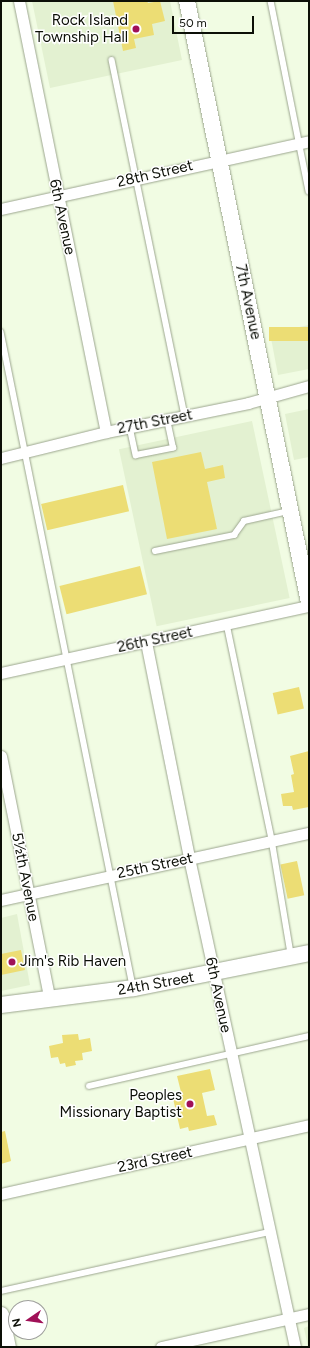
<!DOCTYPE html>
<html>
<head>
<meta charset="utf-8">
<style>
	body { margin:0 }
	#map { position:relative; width:310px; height:1348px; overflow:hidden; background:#f1fce3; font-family:Figtree,sans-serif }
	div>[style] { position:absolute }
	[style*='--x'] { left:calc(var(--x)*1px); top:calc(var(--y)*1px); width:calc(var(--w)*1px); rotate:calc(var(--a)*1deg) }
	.built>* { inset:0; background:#e3f1d1; transform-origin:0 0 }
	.building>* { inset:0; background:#ecdd74; transform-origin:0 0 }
	.roads { filter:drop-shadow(0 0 1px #9ca68f) drop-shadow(0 0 1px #9ca68f) }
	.lane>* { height:5.5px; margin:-2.75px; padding:0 2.75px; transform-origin:2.75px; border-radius:2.75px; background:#fff }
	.street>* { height:11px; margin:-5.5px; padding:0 5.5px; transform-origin:5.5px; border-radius:5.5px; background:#fff }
	.secondary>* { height:16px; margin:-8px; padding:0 8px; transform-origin:8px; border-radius:8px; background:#fff }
	.dots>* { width:11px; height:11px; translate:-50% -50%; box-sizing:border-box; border:2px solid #fff; border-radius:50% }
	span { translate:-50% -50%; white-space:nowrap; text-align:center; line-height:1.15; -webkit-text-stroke:3px #fff; paint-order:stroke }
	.poi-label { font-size:15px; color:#0c0f07 }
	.right { translate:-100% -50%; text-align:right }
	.left { translate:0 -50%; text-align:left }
	.street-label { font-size:15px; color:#0c0f07 }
	.frame { position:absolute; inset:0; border:2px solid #0c0f07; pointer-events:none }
	.north { position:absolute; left:8px; top:1300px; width:40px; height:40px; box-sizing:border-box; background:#fff; border:1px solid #9e9f9c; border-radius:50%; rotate:257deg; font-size:11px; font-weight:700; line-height:16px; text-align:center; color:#0c0f07 }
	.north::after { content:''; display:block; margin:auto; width:14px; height:18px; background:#a01057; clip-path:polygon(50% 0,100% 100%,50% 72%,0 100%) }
	.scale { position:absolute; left:172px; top:16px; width:82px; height:18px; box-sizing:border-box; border:2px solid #0c0f07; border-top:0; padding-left:5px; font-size:12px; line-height:14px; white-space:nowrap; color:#0c0f07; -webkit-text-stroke:3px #fff; paint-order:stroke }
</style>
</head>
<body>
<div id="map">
	<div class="built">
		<div style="clip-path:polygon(32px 1px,170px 1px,182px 60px,50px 88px)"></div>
		<div style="clip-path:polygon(309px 325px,309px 369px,278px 375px,270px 333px)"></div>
		<div style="clip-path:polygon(309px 409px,309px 457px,294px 460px,285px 414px)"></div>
		<div style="left:252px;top:421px;width:181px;height:136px;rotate:78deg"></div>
		<div style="clip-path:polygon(17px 914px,30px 985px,1px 991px,1px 918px)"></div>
		<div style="clip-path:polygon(309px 1326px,309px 1347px,308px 1347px,304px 1328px)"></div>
	</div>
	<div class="building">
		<div style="clip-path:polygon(113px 1px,147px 1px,148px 3px,160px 1px,165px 21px,152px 24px,154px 35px,134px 39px,136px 48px,123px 51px)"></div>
		<div style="left:309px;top:327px;width:14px;height:40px;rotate:90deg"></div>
		<div style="clip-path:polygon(201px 452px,205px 469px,223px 465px,225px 478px,207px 482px,217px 529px,167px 539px,152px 462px)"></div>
		<div style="left:123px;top:485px;width:27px;height:84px;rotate:77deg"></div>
		<div style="left:140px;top:566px;width:29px;height:83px;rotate:76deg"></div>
		<div style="left:299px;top:687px;width:22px;height:27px;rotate:77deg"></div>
		<div style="clip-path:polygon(309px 751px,309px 807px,293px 810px,292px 806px,283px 806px,281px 794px,294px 792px,291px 775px,294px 774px,290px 756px)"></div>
		<div style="left:297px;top:861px;width:35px;height:17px;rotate:78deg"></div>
		<div style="clip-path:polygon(21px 950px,25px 970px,1px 975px,1px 954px)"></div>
		<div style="clip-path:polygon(78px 1034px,79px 1040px,90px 1038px,92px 1051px,82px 1053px,83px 1060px,75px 1061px,76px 1065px,66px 1067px,65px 1063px,60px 1064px,58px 1057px,51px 1058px,49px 1046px,63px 1043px,62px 1035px)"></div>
		<div style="clip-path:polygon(210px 1069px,215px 1090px,202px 1093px,207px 1116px,214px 1115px,217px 1125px,189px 1131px,188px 1127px,180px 1129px,172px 1094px,181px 1092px,177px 1076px)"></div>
		<div style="clip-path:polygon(5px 1131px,11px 1161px,1px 1164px,1px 1132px)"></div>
	</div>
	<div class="roads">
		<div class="lane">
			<div style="--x:271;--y:1;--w:194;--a:78.7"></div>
			<div style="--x:112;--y:60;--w:363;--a:78.4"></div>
			<div style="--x:1;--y:332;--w:667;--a:78.59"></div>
			<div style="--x:130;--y:427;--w:29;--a:78"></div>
			<div style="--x:136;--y:455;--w:38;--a:-11"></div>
			<div style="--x:173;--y:448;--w:29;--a:-102"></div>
			<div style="--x:155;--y:551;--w:81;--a:-11.4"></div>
			<div style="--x:234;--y:535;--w:17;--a:-54"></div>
			<div style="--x:244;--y:521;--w:46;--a:-12.5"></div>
			<div style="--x:227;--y:624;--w:221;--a:78.2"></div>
			<div style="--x:272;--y:840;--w:116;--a:80.5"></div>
			<div style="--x:89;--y:1086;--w:226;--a:-12.8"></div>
			<div style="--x:1;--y:1291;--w:274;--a:-12.4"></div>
		</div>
		<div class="street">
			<div style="--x:19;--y:1;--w:440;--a:78.6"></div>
			<div style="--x:1;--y:209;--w:315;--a:-12.4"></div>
			<div style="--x:1;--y:458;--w:108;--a:-13.9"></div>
			<div style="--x:106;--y:432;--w:145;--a:-11.5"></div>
			<div style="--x:248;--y:403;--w:63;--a:-15.6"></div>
			<div style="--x:146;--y:642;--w:220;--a:78.7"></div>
			<div style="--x:189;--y:858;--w:500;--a:77.77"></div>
			<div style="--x:1;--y:673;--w:315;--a:-12.3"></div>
			<div style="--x:1;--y:756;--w:246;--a:78.7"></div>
			<div style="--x:1;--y:900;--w:315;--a:-12.3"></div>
			<div style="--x:1;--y:1194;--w:316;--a:-12.6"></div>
			<div style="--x:161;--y:1347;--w:152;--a:-12.6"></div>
		</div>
		<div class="secondary">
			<div style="--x:187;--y:1;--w:614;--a:78.54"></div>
			<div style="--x:1;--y:1005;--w:134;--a:-7.3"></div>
			<div style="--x:134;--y:988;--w:178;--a:-11.3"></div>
			<div style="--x:1;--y:1315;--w:33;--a:78"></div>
		</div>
	</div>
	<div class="dots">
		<div style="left:136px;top:29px;background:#a01057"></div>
		<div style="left:12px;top:962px;background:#a01057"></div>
		<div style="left:190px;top:1104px;background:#a01057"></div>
	</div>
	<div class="poi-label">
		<span class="right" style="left:128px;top:29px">Rock Island<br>Township Hall</span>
		<span class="left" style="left:20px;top:962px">Jim's Rib Haven</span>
		<span class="right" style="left:182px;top:1104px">Peoples<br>Missionary Baptist</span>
	</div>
	<div class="street-label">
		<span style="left:155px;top:174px;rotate:-13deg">28th Street</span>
		<span style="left:62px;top:217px;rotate:78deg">6th Avenue</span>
		<span style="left:248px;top:302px;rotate:78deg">7th Avenue</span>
		<span style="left:155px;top:422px;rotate:-11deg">27th Street</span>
		<span style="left:155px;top:640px;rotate:-12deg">26th Street</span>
		<span style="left:155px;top:866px;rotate:-12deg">25th Street</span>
		<span style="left:25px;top:877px;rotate:79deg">5½th Avenue</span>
		<span style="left:156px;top:984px;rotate:-10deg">24th Street</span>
		<span style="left:218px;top:995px;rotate:78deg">6th Avenue</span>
		<span style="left:155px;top:1160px;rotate:-12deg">23rd Street</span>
	</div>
	<div class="frame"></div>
	<div class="north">N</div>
	<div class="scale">50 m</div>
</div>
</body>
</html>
